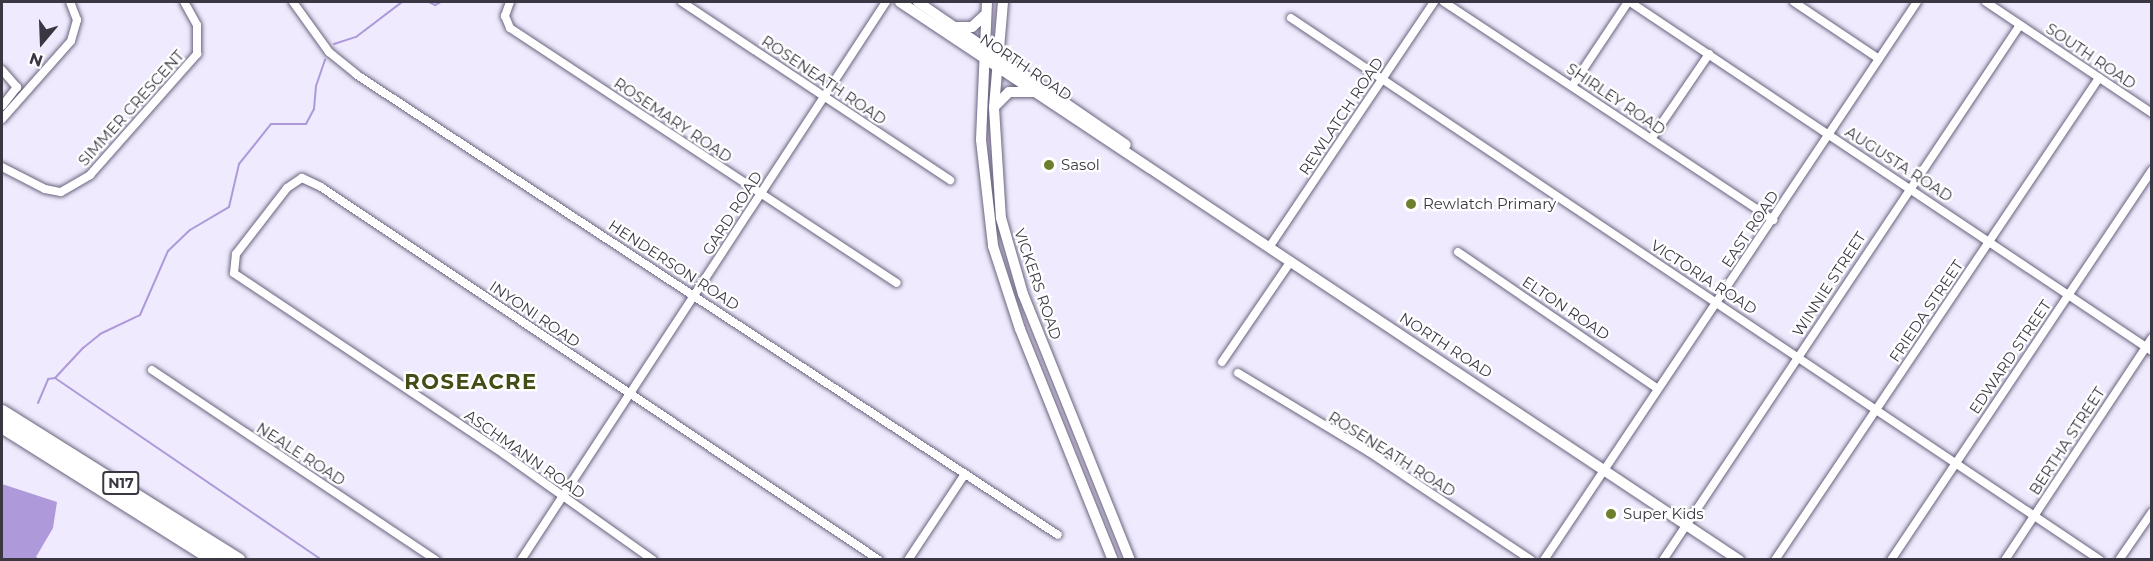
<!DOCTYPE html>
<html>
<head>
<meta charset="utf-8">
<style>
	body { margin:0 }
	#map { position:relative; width:2153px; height:561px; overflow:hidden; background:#efeafd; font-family:Montserrat,sans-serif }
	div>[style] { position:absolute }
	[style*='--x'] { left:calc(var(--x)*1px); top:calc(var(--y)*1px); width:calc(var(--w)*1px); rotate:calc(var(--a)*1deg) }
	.forest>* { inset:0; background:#ae9adb }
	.stream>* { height:2px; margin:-1px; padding:0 1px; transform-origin:1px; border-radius:1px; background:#ae99da }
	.roads { filter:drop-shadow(0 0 2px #6b637f) drop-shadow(0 0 2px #6b637f) }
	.street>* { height:8px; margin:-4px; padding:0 4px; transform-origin:4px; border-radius:4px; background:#fff }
	.secondary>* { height:10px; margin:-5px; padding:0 5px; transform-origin:5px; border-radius:5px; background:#fff }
	.highway>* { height:14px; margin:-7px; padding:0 7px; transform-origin:7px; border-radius:7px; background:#fff }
	.dots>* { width:16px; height:16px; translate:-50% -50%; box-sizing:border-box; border:3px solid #fff; border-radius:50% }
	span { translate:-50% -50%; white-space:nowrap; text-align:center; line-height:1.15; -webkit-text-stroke:4.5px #fff; paint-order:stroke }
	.shield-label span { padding:2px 4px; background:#fff; border:2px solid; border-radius:4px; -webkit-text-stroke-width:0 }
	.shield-label { font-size:14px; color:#3a3743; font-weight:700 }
	.street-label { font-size:15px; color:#3a3743 }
	.poi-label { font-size:15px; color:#3a3743 }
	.left { translate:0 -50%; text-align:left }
	.district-label { font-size:21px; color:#424e16; font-weight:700; letter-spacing:1.5px }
	.frame { position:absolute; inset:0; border:3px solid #3a3743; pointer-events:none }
	.north { position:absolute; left:12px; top:12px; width:60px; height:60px; -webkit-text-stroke:4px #fff; paint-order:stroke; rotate:199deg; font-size:16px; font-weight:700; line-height:24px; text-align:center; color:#3a3743 }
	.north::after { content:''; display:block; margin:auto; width:21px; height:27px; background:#3a3743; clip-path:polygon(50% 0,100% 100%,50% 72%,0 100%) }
</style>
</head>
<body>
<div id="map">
	<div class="forest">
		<div style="clip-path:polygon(2px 484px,57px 502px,53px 528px,36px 557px,39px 559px,2px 559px)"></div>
	</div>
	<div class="stream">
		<div style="--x:429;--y:2;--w:7;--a:27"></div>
		<div style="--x:435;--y:5;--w:7;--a:-27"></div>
		<div style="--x:334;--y:44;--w:23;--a:-18"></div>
		<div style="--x:356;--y:37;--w:58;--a:-37.3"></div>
		<div style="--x:55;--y:378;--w:323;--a:34.3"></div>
		<div style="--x:38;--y:403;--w:26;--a:-67"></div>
		<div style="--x:48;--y:379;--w:7;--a:-8"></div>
		<div style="--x:55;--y:378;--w:41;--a:-47"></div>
		<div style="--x:83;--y:348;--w:22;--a:-39"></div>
		<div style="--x:100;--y:334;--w:44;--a:-25.4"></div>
		<div style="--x:140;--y:315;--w:70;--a:-66.4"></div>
		<div style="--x:168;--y:251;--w:30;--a:-44"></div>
		<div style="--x:190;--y:230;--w:45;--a:-30.5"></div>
		<div style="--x:229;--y:207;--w:44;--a:-76.9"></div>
		<div style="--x:239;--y:164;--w:51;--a:-51.3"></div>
		<div style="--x:271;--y:124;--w:35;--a:0"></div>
		<div style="--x:306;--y:124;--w:17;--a:-62"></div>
		<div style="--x:314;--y:109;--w:23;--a:-85"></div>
		<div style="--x:316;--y:86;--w:28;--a:-71"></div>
	</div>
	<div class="roads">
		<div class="street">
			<div style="--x:293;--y:2;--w:62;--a:54.2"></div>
			<div style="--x:329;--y:52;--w:36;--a:39"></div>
			<div style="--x:357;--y:75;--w:838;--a:33.27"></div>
			<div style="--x:510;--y:2;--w:15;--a:110"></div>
			<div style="--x:505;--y:16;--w:13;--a:67"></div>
			<div style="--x:510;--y:28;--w:463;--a:33.4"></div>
			<div style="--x:682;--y:2;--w:322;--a:33.6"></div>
			<div style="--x:1444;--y:2;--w:395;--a:33.5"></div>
			<div style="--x:1630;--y:2;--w:628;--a:33.77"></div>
			<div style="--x:1794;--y:2;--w:102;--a:33.8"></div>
			<div style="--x:1986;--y:2;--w:200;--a:33.8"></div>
			<div style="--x:1291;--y:18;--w:974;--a:33.82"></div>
			<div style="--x:2;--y:70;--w:23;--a:49"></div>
			<div style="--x:17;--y:87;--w:24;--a:128"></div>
			<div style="--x:1572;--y:86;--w:101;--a:-56.3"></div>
			<div style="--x:2;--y:119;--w:104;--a:-48.5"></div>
			<div style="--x:71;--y:41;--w:22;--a:-74"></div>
			<div style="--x:77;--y:20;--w:19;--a:-111"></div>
			<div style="--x:1651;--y:139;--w:103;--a:-55.7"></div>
			<div style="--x:2;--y:167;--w:48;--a:27.1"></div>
			<div style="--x:45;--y:189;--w:16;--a:11"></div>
			<div style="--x:61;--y:192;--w:34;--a:-30"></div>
			<div style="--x:90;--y:175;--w:162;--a:-48.5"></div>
			<div style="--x:197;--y:54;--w:29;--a:-90"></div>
			<div style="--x:197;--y:25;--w:26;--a:-119"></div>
			<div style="--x:1270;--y:246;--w:294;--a:-56.1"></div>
			<div style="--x:1458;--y:252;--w:242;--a:34.4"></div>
			<div style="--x:1222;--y:362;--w:122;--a:-55.7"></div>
			<div style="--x:152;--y:370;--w:342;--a:33.8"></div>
			<div style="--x:1238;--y:373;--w:153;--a:31.1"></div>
			<div style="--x:1369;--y:452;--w:195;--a:33.7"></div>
			<div style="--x:521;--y:560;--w:667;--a:-56.81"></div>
			<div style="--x:653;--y:560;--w:183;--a:-144.6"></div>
			<div style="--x:504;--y:454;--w:325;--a:-146.2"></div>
			<div style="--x:234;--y:273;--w:19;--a:-84"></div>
			<div style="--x:236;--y:254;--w:83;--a:-52.3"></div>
			<div style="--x:287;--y:188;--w:18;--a:-34"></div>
			<div style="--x:302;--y:178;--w:21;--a:25"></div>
			<div style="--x:321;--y:187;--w:671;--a:33.76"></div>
			<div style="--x:908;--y:560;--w:103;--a:-56.5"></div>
			<div style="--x:1544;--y:560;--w:671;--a:-56.24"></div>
			<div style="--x:1663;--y:560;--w:643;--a:-56.29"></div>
			<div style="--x:1775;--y:560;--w:581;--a:-56.09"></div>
			<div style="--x:1891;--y:560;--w:469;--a:-56.2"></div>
			<div style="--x:2005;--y:560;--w:266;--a:-56.5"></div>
			<div style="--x:2119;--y:560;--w:58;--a:-55.5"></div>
		</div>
		<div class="secondary">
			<div style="--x:900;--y:2;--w:1008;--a:33.63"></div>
			<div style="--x:918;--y:2;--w:252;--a:34.5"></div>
			<div style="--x:987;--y:2;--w:138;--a:92.5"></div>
			<div style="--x:981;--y:140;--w:107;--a:83.5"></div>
			<div style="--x:993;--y:246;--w:87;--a:72"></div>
			<div style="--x:1020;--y:329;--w:249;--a:68.1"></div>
			<div style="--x:1003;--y:2;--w:106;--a:94.9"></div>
			<div style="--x:994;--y:108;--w:110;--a:86.4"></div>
			<div style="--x:1001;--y:218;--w:79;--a:73.9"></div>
			<div style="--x:1023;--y:294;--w:287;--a:68.1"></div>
			<div style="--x:957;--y:27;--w:15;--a:0"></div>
			<div style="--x:972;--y:27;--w:19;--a:-43"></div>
			<div style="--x:994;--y:107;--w:21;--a:-45"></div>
			<div style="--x:1009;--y:92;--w:26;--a:0"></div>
		</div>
		<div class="highway">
			<div style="--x:2;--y:412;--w:279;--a:32.1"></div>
			<div style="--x:2;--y:426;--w:252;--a:32.2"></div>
		</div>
	</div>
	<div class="dots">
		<div style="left:1049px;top:165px;background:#6d7f2e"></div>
		<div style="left:1411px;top:204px;background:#6d7f2e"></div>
		<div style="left:1611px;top:514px;background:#6d7f2e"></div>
	</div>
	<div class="shield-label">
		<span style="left:121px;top:483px">N17</span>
	</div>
	<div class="street-label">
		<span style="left:2091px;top:56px;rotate:34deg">SOUTH ROAD</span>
		<span style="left:1026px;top:67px;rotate:34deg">NORTH ROAD</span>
		<span style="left:824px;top:80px;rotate:34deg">ROSENEATH ROAD</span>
		<span style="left:1616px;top:99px;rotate:34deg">SHIRLEY ROAD</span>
		<span style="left:131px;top:108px;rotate:-48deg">SIMMER CRESCENT</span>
		<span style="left:1341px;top:116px;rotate:-56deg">REWLATCH ROAD</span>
		<span style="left:673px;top:120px;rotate:34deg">ROSEMARY ROAD</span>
		<span style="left:1899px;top:164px;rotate:33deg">AUGUSTA ROAD</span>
		<span style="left:732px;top:213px;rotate:-57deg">GARD ROAD</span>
		<span style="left:1750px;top:229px;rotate:-56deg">EAST ROAD</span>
		<span style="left:674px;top:265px;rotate:33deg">HENDERSON ROAD</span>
		<span style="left:1704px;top:277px;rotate:33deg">VICTORIA ROAD</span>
		<span style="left:1038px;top:284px;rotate:71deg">VICKERS ROAD</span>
		<span style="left:1829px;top:284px;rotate:-57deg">WINNIE STREET</span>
		<span style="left:1566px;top:308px;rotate:34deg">ELTON ROAD</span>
		<span style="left:1926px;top:311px;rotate:-56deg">FRIEDA STREET</span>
		<span style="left:535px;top:314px;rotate:34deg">INYONI ROAD</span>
		<span style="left:1446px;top:345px;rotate:33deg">NORTH ROAD</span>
		<span style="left:2010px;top:357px;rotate:-56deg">EDWARD STREET</span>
		<span style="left:2067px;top:441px;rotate:-57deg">BERTHA STREET</span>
		<span style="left:301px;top:454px;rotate:33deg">NEALE ROAD</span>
		<span style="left:525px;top:454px;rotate:35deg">ASCHMANN ROAD</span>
		<span style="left:1392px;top:454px;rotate:32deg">ROSENEATH ROAD</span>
	</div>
	<div class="poi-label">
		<span class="left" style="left:1061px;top:165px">Sasol</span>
		<span class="left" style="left:1423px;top:204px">Rewlatch Primary</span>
		<span class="left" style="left:1623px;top:514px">Super Kids</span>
	</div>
	<div class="district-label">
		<span style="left:471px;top:382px">ROSEACRE</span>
	</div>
	<div class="frame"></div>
	<div class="north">N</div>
</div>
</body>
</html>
